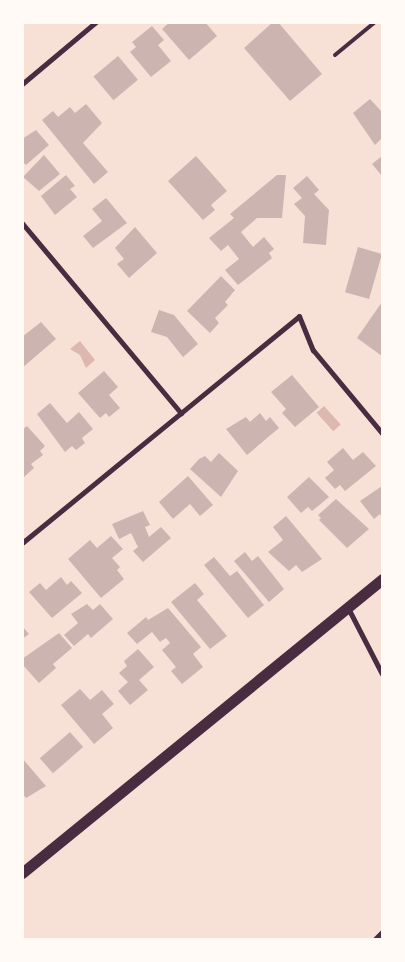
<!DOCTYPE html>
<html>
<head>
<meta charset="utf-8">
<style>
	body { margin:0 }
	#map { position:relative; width:405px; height:962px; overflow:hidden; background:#f7e1d7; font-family:"DejaVu Sans",sans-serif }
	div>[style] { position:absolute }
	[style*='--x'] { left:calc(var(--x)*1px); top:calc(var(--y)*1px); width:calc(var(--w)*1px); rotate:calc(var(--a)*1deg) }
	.water>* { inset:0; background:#dcb8b0; transform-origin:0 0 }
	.building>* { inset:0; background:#ccb4b1; transform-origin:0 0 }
	.service>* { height:4px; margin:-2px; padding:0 2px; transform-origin:2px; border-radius:2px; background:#4a2c40 }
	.minor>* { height:5px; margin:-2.5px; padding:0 2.5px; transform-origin:2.5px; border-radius:2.5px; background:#4a2c40 }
	.primary>* { height:11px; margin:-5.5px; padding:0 5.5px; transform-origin:5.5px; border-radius:5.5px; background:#4a2c40 }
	span { translate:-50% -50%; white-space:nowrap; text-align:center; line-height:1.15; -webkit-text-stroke:5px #fffaf5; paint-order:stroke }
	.frame { position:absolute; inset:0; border:24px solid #fffaf5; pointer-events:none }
</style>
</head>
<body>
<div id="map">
	<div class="water">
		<div style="clip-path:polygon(80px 341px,95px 360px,86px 368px,80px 355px,70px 349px)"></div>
		<div style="left:324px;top:406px;width:25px;height:10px;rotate:48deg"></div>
	</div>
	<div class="building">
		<div style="clip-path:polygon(170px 22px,205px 22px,217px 36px,189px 60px,162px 29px)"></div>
		<div style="clip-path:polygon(273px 22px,278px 22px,322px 74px,290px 101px,244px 48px)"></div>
		<div style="clip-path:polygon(152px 26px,164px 40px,158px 45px,171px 61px,151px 77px,130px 52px,136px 47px,132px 42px)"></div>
		<div style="left:118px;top:56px;width:31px;height:32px;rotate:50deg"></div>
		<div style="clip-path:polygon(370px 99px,382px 112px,382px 138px,375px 145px,353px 113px)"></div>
		<div style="clip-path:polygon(86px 104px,102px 123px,83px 143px,108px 172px,94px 184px,42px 120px,53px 111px,58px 117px,70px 107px,75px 113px)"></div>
		<div style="clip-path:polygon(36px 130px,49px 145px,26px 165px,22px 161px,22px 139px)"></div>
		<div style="clip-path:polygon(44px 155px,60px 174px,39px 191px,23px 177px)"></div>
		<div style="clip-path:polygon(196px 156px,227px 191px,211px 205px,215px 210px,203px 220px,168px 181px)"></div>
		<div style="clip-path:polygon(382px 156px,382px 176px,372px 164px)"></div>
		<div style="clip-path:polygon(66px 175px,75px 186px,70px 189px,77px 197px,55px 215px,41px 196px)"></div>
		<div style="clip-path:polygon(277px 175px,286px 175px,282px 218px,257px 218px,241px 232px,253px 247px,264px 237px,274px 249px,269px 253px,272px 258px,238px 285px,225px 270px,239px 259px,228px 245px,221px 251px,209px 238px,234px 218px,230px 214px)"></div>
		<div style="clip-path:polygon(307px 176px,319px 190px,314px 194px,329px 210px,326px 245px,303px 243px,305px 216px,294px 204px,302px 198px,293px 188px)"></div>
		<div style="clip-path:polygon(106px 198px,127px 223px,93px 248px,83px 236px,102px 221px,92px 209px)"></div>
		<div style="clip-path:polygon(135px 227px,157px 253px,129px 278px,117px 264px,124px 259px,115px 248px)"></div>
		<div style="left:358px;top:247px;width:25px;height:47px;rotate:16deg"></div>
		<div style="clip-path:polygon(221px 276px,235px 290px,225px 302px,228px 305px,215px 318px,219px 323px,210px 333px,187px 311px)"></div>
		<div style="clip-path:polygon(382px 302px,382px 356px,357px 338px)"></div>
		<div style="clip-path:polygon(159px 310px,174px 315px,198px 344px,183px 357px,167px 337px,151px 332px)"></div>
		<div style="clip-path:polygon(41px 322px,56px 339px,22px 368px,22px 337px)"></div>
		<div style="clip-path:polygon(104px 371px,118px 387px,109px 395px,120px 408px,109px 417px,106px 413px,100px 418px,78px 393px)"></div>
		<div style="clip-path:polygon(292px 375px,319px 407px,295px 427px,282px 413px,286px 409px,271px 392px)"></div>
		<div style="clip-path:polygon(50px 403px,67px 423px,79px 412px,93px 429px,82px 438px,85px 443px,76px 450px,72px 446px,65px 452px,37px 414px)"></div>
		<div style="clip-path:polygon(260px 413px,266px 421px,270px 417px,279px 428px,247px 455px,226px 429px,246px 417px,250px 422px)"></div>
		<div style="clip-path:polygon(27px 426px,45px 446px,40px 451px,43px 455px,31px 464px,34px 468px,24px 477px,22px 430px)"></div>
		<div style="clip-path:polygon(343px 448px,353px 460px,363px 452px,376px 466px,345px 491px,340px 485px,335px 489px,325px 478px,334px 470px,327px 462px)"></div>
		<div style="clip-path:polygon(219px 453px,238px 471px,221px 497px,190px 469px,199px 459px,205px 456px,211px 462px)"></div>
		<div style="clip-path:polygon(188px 476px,213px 505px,200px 516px,190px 504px,173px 519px,159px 502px)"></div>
		<div style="clip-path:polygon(309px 477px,329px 497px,312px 511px,308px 507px,301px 513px,287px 497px)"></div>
		<div style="clip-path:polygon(382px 486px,382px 518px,380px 514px,374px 519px,360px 501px)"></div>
		<div style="clip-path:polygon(336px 499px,369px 529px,347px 548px,319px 520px,321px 518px,318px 515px)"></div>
		<div style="clip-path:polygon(143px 511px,150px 525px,145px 527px,149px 537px,161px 527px,171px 538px,143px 562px,133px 551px,138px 547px,131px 533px,119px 539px,112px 524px)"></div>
		<div style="clip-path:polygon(286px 516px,322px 559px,302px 572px,296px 565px,289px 571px,268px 552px,283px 540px,273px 527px)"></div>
		<div style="clip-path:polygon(111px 536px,123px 549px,112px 558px,120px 567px,117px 570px,124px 579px,101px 598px,68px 559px,90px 540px,97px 548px)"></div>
		<div style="clip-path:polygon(245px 552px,252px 561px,258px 556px,284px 589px,269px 602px,234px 561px)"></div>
		<div style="clip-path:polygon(214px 557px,230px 576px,237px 571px,264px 605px,248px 618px,204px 565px)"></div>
		<div style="clip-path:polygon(61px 577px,67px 585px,71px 581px,82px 593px,52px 618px,29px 592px,40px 583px,46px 590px)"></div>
		<div style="clip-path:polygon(195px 583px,204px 594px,197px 600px,227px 636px,210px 649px,171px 602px)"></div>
		<div style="clip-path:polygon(87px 604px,93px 610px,100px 604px,113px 619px,91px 638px,88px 634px,74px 646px,64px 635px,78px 623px,71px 614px)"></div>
		<div style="clip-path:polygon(168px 608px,201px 647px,193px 654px,203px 667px,182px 684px,171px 671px,176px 667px,162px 650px,170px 643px,166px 638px,160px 642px,152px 632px,137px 644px,127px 633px,146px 617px,148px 620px)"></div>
		<div style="clip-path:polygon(22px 626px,29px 634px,22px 639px)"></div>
		<div style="clip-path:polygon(59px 633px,72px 648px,53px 664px,56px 668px,39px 683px,22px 664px,22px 659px)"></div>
		<div style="clip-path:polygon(138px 649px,154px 667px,139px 680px,148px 690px,130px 705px,118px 691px,128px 682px,119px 673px,127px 666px,124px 661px)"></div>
		<div style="clip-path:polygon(80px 689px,90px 700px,102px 690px,114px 704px,102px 714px,113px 728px,94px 744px,61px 705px)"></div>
		<div style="left:70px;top:732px;width:20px;height:40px;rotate:49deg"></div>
		<div style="clip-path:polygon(22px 758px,46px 786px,26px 798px,22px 793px)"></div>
	</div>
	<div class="service">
		<div style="--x:335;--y:55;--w:52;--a:-39.5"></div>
	</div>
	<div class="minor">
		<div style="--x:22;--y:84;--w:97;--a:-40"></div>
		<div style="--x:22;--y:223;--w:248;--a:50.1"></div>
		<div style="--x:22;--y:543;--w:358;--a:-39.3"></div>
		<div style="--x:299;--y:316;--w:37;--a:68"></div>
		<div style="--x:313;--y:350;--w:108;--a:50.3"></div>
		<div style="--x:348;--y:608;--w:74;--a:62.7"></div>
		<div style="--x:374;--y:940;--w:11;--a:-45"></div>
	</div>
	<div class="primary">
		<div style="--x:22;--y:873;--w:465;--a:-39.2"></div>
	</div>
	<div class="frame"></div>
</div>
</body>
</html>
